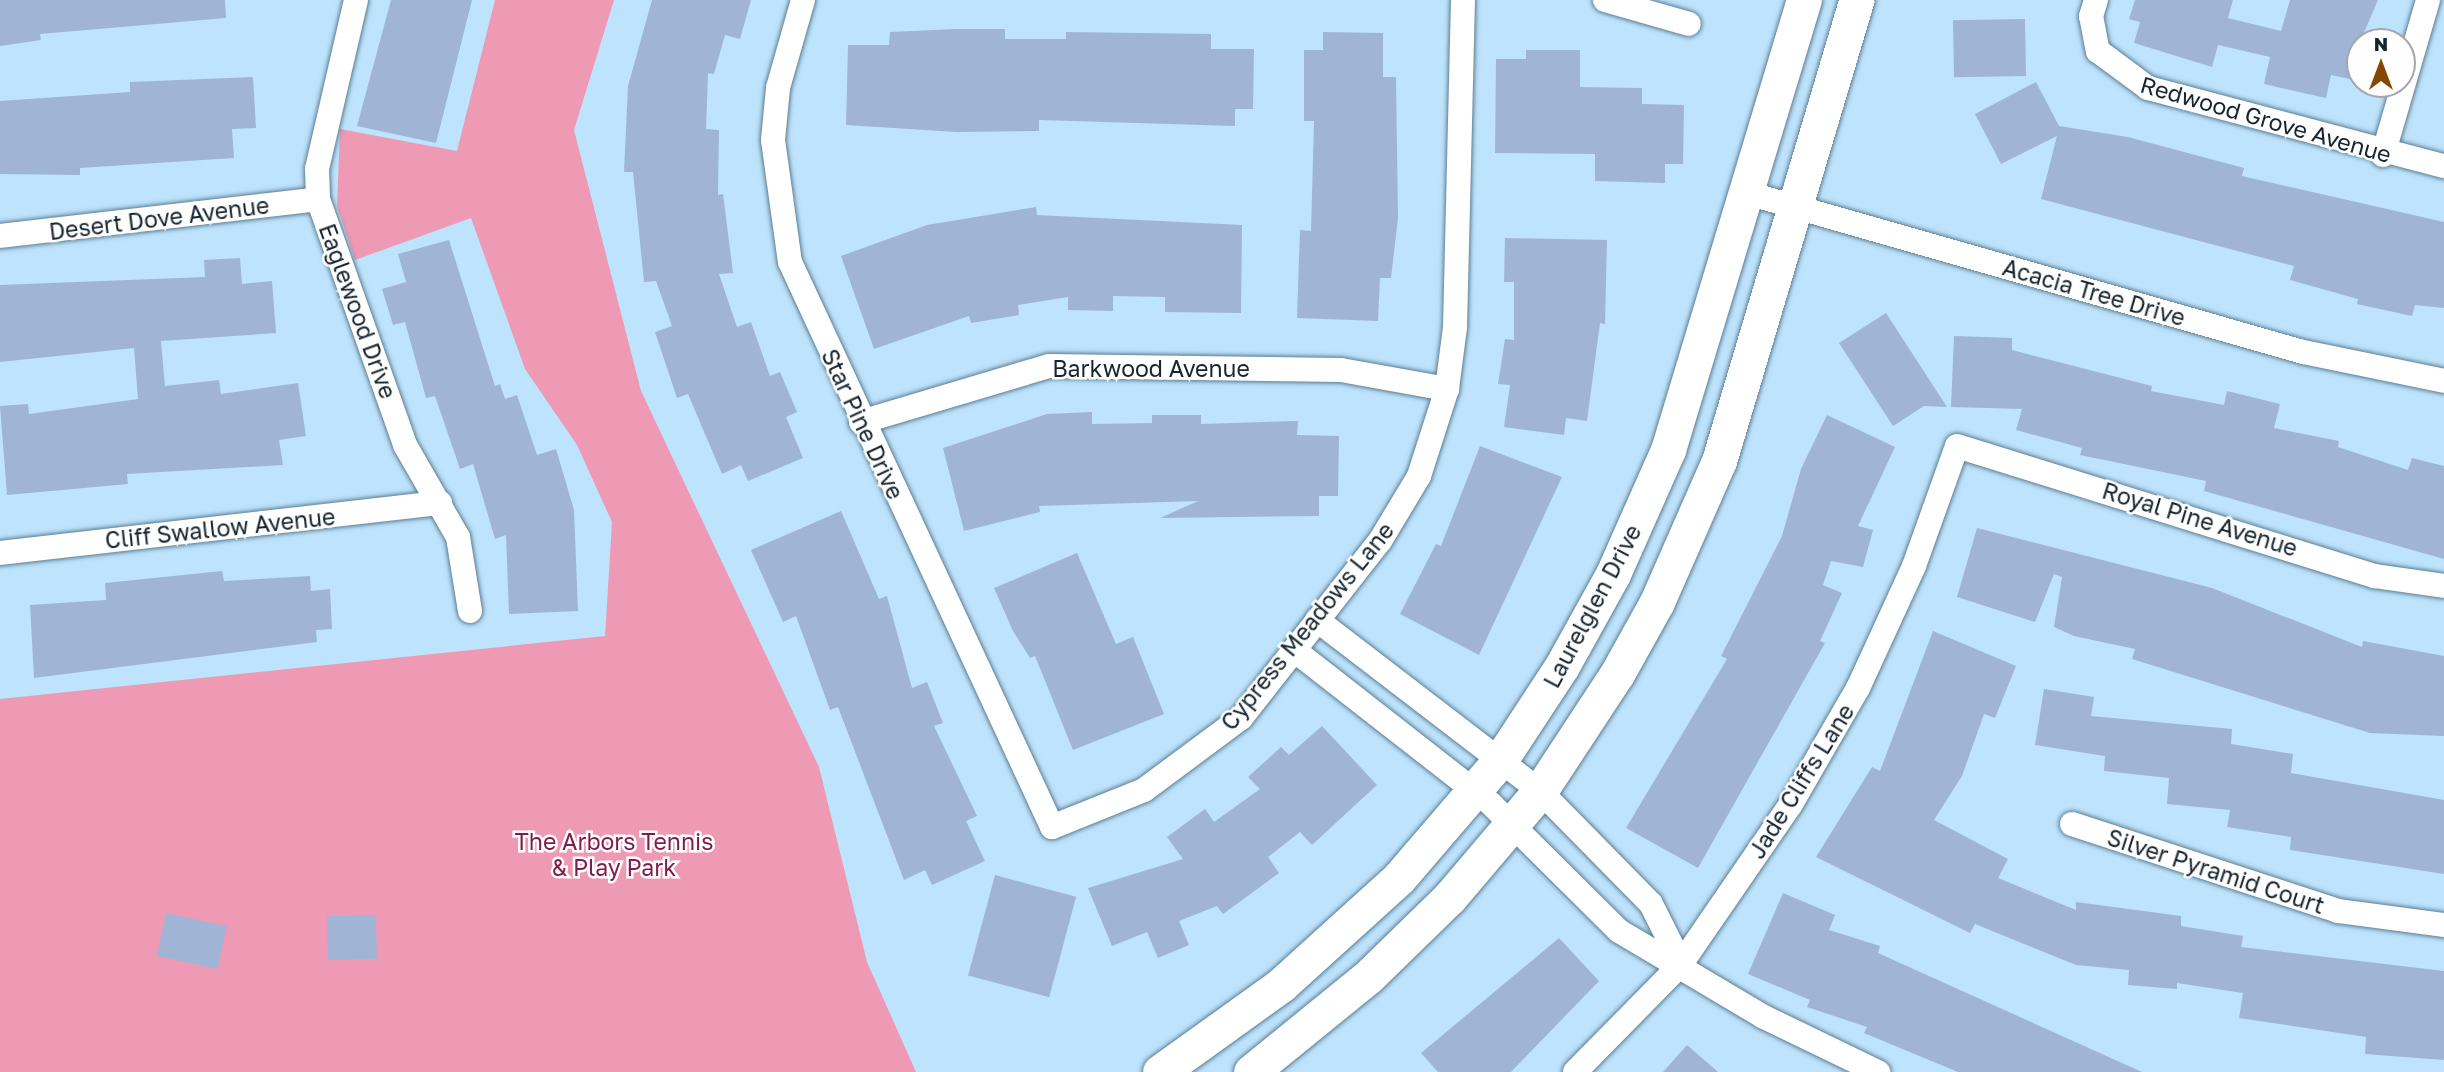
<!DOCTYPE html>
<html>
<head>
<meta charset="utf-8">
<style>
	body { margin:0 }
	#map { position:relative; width:2444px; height:1072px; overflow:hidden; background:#bee3fc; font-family:"Golos Text",sans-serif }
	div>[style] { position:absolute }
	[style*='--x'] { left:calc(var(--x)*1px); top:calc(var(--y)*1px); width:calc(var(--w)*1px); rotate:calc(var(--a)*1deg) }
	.green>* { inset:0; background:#ee9ab5 }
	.building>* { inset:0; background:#a0b5d6; transform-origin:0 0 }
	.roads { filter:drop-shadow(0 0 2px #5c7e94) drop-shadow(0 0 2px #5c7e94) }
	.street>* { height:24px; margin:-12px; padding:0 12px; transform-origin:12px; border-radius:12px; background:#fff }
	.secondary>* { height:35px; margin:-17.5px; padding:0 17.5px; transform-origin:17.5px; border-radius:17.5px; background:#fff }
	span { translate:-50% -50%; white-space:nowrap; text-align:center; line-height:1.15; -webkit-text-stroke:5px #fefefe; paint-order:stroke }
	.street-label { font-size:23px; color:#17252e }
	.park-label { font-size:23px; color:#7e1d47 }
	.north { position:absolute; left:2346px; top:28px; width:70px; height:70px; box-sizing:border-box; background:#fefefe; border:2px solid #a2a7ab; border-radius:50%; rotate:0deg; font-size:19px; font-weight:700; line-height:28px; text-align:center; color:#17252e }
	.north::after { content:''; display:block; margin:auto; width:24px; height:32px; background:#844704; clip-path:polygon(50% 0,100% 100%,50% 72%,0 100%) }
</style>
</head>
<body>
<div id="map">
	<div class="green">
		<div style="clip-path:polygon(495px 0,614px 0,574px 130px,641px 391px,819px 767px,867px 962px,916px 1072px,0 1072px,0 699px,605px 636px,612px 522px,577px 445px,525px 369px,471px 218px,355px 260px,337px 206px,340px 129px,457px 151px)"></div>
	</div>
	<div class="building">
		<div style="clip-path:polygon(0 0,225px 0,226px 18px,40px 34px,41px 40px,0 46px)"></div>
		<div style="clip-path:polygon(391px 0,472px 0,436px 143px,357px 126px)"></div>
		<div style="clip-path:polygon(652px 0,751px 0,740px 39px,725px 35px,714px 74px,708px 73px,706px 129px,719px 130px,718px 195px,723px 194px,733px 273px,719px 274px,737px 327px,751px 322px,770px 376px,780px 372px,797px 412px,786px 417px,803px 458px,748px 481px,741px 465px,722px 474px,688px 394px,677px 398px,655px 332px,672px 326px,656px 281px,644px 282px,633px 172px,624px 172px,628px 86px)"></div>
		<div style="clip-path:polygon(2135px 0,2233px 0,2228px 18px,2281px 31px,2290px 0,2378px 0,2360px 42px,2354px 80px,2331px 75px,2326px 98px,2264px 84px,2270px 57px,2218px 45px,2212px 67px,2134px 43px,2140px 22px,2129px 19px)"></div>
		<div style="left:2025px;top:19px;width:57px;height:72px;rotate:89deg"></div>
		<div style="clip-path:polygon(955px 29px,1005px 29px,1005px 39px,1066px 39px,1066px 32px,1211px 34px,1211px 49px,1254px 49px,1253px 109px,1235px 109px,1235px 126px,1039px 120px,1039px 131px,956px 132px,846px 125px,848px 45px,889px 45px,890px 32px)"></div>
		<div style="clip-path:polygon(1323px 32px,1383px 33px,1383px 77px,1396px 77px,1398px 218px,1391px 278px,1380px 278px,1378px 321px,1297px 318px,1300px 230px,1311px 231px,1314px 121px,1304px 121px,1304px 50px,1323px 50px)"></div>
		<div style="clip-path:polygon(1526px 50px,1580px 50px,1580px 87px,1642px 88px,1642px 104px,1684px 105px,1683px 164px,1665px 164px,1665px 183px,1595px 181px,1595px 154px,1495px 153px,1496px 59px,1526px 59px)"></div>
		<div style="clip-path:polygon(253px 77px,256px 128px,232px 129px,234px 158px,80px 168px,80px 175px,0 174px,0 101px,130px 92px,130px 82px)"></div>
		<div style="clip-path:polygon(2036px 82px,2059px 126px,2128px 137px,2244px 168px,2242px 176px,2444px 222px,2444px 308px,2415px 305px,2412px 316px,2357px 304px,2358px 299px,2290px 280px,2294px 266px,2041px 199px,2057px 136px,2001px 164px,1975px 114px)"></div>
		<div style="clip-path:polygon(1036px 207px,1037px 215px,1242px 225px,1241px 313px,1165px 312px,1165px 297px,1113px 296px,1113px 311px,1068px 310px,1068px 297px,1018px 305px,1019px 315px,971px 323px,969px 316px,874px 349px,841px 256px,927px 225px)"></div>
		<div style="clip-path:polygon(1505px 238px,1607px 240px,1605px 324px,1600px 323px,1587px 421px,1566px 418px,1564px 435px,1504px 427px,1510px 385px,1498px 384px,1505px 339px,1514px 340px,1514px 282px,1504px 282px)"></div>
		<div style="clip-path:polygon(449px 240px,495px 386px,500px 384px,505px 399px,517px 395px,537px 455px,556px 449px,574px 510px,578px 611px,509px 614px,506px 535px,495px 539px,473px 464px,460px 469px,435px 396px,426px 398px,405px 322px,393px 325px,382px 289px,406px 282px,398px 254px)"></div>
		<div style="clip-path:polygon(240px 258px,242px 284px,272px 281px,276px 333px,161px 341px,165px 386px,219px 380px,221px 394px,298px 383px,306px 436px,279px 440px,283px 465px,127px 474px,128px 484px,7px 495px,0 406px,28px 404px,29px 414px,138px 399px,134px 348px,0 362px,0 285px,205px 277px,204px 260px)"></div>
		<div style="clip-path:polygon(1886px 313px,1947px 407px,1924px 406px,1893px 426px,1839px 343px)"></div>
		<div style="clip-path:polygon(1954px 336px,2012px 338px,2012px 350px,2152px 386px,2151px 391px,2224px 405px,2227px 391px,2280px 404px,2274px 428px,2339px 441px,2338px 447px,2408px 470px,2412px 458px,2444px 466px,2444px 559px,2204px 491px,2206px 481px,2080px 455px,2082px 448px,2016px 430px,2022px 409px,1951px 407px)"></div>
		<div style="clip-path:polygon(1092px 412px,1092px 424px,1152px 423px,1152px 415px,1201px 415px,1201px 424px,1298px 421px,1297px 435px,1339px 436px,1338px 496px,1319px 496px,1319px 516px,1160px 518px,1198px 501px,1039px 506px,1040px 512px,964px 531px,943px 448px,1047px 414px)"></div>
		<div style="clip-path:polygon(1827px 415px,1895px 447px,1858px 526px,1873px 530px,1863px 567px,1831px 561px,1823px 585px,1842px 593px,1820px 641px,1825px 643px,1698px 868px,1626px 828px,1727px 659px,1721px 656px,1782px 536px,1801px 469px)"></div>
		<div style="clip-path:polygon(1480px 446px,1562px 477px,1479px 655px,1400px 614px,1436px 544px,1441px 546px)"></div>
		<div style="clip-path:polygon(841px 511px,879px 599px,887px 596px,912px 688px,927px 682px,943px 723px,934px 726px,977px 816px,966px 821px,985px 861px,932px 885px,925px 870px,904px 880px,838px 707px,830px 710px,796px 616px,783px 622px,751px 550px)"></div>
		<div style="clip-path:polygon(1977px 528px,2212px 588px,2362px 647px,2363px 641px,2444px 656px,2444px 736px,2370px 733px,2132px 659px,2135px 649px,2074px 636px,2054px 627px,2062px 577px,2054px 574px,2035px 622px,1957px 597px)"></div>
		<div style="clip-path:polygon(1077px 553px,1116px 644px,1133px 637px,1164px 714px,1073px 750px,1035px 656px,1030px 658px,1013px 631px,994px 588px)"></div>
		<div style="clip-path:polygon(222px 571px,224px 581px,310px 576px,311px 591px,330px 589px,332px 629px,316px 630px,317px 642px,34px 678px,30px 605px,106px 600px,105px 583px)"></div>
		<div style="clip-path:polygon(1933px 631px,2016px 666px,1995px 718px,1984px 714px,1962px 776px,1934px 820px,2008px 859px,1998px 878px,2076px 910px,2076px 902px,2181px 916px,2181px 926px,2243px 936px,2241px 947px,2444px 971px,2444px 1060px,2365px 1054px,2366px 1037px,2239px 1018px,2243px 993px,2177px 983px,2177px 989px,2128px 985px,2129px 970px,2076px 965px,1975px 924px,1970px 933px,1816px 857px,1872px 767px,1880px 771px)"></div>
		<div style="clip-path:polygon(2044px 689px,2094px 697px,2091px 716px,2232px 729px,2231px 744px,2293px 754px,2291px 773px,2444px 800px,2444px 874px,2290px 850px,2291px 837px,2227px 827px,2230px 810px,2167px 804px,2169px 778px,2104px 771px,2105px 756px,2035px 745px)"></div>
		<div style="clip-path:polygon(1322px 726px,1377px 785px,1312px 845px,1300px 832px,1268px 857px,1279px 873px,1223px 914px,1217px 906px,1179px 921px,1189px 945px,1158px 958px,1147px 932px,1112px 946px,1088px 888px,1183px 859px,1167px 837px,1205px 809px,1214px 822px,1260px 789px,1248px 777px,1281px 747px,1289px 755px)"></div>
		<div style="left:995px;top:875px;width:84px;height:104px;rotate:15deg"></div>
		<div style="clip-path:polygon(1783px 893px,1835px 915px,1829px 930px,1880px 946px,1878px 953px,2142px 1072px,1958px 1072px,1864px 1033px,1867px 1027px,1807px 1007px,1810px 1000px,1748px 974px)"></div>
		<div style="left:166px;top:913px;width:62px;height:44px;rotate:12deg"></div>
		<div style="left:376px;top:915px;width:44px;height:49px;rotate:89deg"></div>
		<div style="clip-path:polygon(1559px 938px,1599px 981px,1511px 1072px,1438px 1072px,1421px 1053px)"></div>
		<div style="clip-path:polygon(1687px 1045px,1718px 1072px,1663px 1072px)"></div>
	</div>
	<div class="roads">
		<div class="street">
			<div style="--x:356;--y:0;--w:173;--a:103"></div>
			<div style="--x:317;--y:169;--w:30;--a:88"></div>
			<div style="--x:318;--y:199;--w:261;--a:70.5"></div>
			<div style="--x:405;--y:445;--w:106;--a:60.1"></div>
			<div style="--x:458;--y:537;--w:75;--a:80.8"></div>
			<div style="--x:803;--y:0;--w:91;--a:105.9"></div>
			<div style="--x:778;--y:88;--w:52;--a:95.5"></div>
			<div style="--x:773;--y:140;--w:123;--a:82.1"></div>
			<div style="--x:790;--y:262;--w:623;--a:65.12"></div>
			<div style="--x:1052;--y:827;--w:99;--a:-21.9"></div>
			<div style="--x:1144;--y:790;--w:121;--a:-36.6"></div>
			<div style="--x:1241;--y:718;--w:225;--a:-51.9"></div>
			<div style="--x:1380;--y:541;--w:76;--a:-59"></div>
			<div style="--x:1419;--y:476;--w:91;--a:-72.2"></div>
			<div style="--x:1447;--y:389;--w:63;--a:-82.6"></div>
			<div style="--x:1455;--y:327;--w:327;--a:-88.6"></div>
			<div style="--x:1605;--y:0;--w:87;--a:15.9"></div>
			<div style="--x:2096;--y:0;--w:17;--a:107"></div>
			<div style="--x:2091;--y:16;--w:36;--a:79"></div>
			<div style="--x:2098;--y:51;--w:62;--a:36.5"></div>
			<div style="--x:2148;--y:88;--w:306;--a:14.8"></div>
			<div style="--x:2383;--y:155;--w:161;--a:-73.8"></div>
			<div style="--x:1747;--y:193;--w:578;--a:15.96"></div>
			<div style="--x:2303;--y:352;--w:144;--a:11.6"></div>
			<div style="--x:0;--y:236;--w:320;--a:-6.6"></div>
			<div style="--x:861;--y:422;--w:196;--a:-16.6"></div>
			<div style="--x:1049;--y:366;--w:292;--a:0.8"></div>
			<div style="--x:1341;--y:370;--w:108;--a:10.2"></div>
			<div style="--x:0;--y:553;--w:443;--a:-6.5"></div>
			<div style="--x:1317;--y:620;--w:281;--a:37.5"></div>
			<div style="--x:1540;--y:791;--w:158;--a:45.5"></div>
			<div style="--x:1651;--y:904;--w:67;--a:63.4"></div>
			<div style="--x:1294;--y:650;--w:250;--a:38"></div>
			<div style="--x:1491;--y:804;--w:180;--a:44.8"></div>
			<div style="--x:1619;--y:931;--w:169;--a:30.7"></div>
			<div style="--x:1764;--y:1017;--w:127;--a:25.8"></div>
			<div style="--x:2072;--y:824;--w:280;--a:18.1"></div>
			<div style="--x:2338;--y:911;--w:107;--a:7.5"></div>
			<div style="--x:1575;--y:1072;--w:151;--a:-45.5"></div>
			<div style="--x:1681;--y:964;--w:194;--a:-55.5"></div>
			<div style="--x:1791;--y:804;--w:134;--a:-60"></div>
			<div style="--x:1858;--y:688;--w:134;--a:-65.3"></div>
			<div style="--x:1914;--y:566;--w:127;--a:-70.3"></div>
			<div style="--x:1957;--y:446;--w:438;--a:17.3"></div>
			<div style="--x:2375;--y:576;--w:70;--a:8.2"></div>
		</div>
		<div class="secondary">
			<div style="--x:1160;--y:1072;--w:149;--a:-35.7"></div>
			<div style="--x:1281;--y:985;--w:159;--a:-42.2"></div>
			<div style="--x:1399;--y:878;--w:157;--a:-49.4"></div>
			<div style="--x:1501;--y:759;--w:111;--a:-56.7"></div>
			<div style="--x:1562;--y:666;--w:105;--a:-61"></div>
			<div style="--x:1613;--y:574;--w:136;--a:-66.1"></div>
			<div style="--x:1668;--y:450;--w:470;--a:-73.2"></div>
			<div style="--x:1251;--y:1072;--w:151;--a:-39.1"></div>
			<div style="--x:1368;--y:977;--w:115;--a:-44.3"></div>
			<div style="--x:1450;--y:897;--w:139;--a:-49.7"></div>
			<div style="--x:1540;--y:791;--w:140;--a:-56.7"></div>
			<div style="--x:1617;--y:674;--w:82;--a:-60.9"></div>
			<div style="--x:1657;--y:602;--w:154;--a:-66.3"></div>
			<div style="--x:1719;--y:461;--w:481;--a:-73.4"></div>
		</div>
	</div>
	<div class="street-label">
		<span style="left:2266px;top:119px;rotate:16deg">Redwood Grove Avenue</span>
		<span style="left:159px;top:218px;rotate:-7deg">Desert Dove Avenue</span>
		<span style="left:2094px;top:292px;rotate:16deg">Acacia Tree Drive</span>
		<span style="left:358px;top:311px;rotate:70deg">Eaglewood Drive</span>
		<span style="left:1151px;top:368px">Barkwood Avenue</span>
		<span style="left:863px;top:424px;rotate:65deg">Star Pine Drive</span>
		<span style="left:2200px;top:519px;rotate:17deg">Royal Pine Avenue</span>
		<span style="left:220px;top:528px;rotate:-6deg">Cliff Swallow Avenue</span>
		<span style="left:1592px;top:606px;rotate:-62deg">Laurelglen Drive</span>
		<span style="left:1307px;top:626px;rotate:-51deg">Cypress Meadows Lane</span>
		<span style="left:1801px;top:781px;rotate:-58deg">Jade Cliffs Lane</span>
		<span style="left:2216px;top:871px;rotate:18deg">Silver Pyramid Court</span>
	</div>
	<div class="park-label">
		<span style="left:614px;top:854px">The Arbors Tennis<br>&amp; Play Park</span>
	</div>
	<div class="north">N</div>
</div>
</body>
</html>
